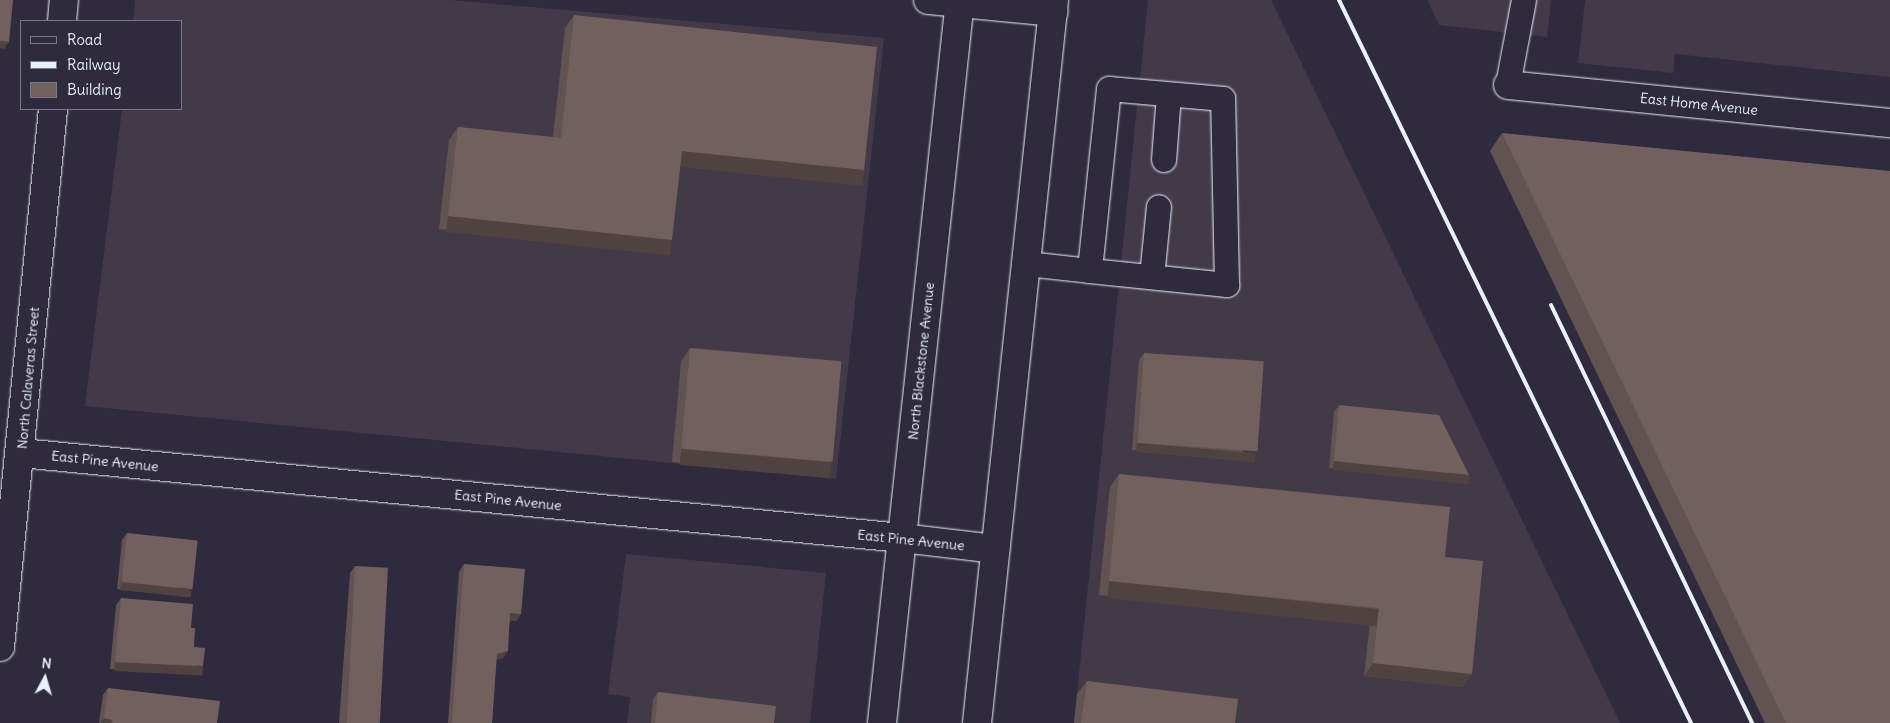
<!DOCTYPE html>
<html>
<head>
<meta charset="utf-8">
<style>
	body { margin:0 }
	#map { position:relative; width:1890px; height:723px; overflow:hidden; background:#2f2a3d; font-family:Delius,sans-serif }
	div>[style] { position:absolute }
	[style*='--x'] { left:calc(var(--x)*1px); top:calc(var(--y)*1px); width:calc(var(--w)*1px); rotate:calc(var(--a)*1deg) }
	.built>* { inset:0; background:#433a47 }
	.roads { filter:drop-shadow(0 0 1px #e8f1f8) drop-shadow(0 0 1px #e8f1f8) }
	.service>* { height:24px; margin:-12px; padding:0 12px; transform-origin:12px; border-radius:12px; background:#2f2a3d }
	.minor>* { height:28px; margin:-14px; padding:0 14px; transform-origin:14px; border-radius:14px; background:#2f2a3d }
	.primary>* { height:28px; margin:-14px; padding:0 14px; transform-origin:14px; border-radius:14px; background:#2f2a3d }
	.rail>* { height:4px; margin:-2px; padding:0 2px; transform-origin:2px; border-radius:2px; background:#e8f1f8 }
	.wall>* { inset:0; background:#615351 }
	.shaded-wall>* { inset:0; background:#4f4342; transform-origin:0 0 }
	.building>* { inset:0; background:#71605e; transform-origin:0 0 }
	span { translate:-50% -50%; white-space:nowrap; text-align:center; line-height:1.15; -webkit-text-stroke:4px #2f2a3d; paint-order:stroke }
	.street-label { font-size:14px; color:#e8f1f8 }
	.legend { position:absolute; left:20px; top:20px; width:162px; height:90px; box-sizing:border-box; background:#2f2a3d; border:1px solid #797a88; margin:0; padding:6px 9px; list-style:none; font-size:15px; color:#e8f1f8 }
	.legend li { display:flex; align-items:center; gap:10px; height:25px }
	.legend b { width:25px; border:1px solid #797a88 }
	.north { position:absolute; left:20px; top:653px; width:50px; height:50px; -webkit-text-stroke:4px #2f2a3d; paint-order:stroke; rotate:6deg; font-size:14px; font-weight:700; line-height:20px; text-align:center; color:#e8f1f8 }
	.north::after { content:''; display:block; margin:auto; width:18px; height:22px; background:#e8f1f8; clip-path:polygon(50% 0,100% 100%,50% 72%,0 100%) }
</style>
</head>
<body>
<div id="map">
	<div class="built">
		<div style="clip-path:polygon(135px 0,450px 0,884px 38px,836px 479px,85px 406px,122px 109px,181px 109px,181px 21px,133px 21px)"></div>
		<div style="clip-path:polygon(1148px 0,1271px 0,1620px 723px,1074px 723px)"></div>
		<div style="clip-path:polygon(1427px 0,1551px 0,1547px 37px,1439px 25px)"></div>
		<div style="clip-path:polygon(1585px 0,1890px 0,1890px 77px,1675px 54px,1673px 73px,1578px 63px)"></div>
		<div style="clip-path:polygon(626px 554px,826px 573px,810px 723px,627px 723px,630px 697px,608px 694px)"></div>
	</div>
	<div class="roads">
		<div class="service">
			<div style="--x:1508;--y:85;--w:86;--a:-79.3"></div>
			<div style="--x:1164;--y:160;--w:65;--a:-85.6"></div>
			<div style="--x:1027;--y:264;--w:63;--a:6.3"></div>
			<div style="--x:1090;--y:271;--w:138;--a:5.8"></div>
			<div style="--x:1227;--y:285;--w:186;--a:-91.2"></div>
			<div style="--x:1223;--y:99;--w:114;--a:-175"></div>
			<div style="--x:1109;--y:89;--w:183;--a:96"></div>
			<div style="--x:1152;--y:277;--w:70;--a:-84.3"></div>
		</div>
		<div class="minor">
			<div style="--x:928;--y:0;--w:126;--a:5.5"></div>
			<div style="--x:62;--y:21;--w:21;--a:-85"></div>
			<div style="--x:1508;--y:85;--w:384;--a:5.7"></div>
			<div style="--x:21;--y:453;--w:885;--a:5.51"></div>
			<div style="--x:902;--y:538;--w:94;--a:6.7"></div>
			<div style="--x:0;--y:647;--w:541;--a:-84.37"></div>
		</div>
		<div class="primary">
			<div style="--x:882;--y:723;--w:727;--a:-83.84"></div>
			<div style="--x:977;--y:723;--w:727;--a:-83.92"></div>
		</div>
	</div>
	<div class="rail">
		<div style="--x:1339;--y:0;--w:804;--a:64.04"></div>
		<div style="--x:1551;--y:305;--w:464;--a:64.3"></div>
	</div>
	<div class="wall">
		<div style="clip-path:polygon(574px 15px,855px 183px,680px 165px,663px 253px,439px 229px,449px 140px,458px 127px,553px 137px,565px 28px)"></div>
		<div style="clip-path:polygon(1502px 133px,1890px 723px,1765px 723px,1490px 151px)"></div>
		<div style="clip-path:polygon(690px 348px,831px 463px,822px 476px,672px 462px,681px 361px)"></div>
		<div style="clip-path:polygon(1144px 353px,1252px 460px,1132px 450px,1139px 360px)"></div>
		<div style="clip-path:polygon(1339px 405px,1464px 482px,1329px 468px,1334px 412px)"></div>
		<div style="clip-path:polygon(1119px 474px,1445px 557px,1472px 674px,1462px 687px,1364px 676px,1370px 622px,1099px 595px,1110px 487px)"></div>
		<div style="clip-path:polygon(127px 533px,188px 597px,117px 589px,122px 540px)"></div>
		<div style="clip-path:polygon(464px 564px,521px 614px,516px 621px,510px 620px,503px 658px,496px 659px,492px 723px,448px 723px,459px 572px)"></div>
		<div style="clip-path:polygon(355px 566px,377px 723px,339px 723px,350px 573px)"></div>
		<div style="clip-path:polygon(121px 598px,191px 628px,198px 673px,110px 669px,116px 605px)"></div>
		<div style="clip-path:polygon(1087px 681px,1235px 723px,1074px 723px,1077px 694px)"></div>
		<div style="clip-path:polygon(108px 688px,217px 723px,99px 723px,103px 695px)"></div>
		<div style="clip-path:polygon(658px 692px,774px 723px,651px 723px,653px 699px)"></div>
	</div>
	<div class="shaded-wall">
		<div style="clip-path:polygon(0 41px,9px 42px,4px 49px,0 48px)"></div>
		<div style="left:682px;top:151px;width:183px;height:16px;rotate:6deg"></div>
		<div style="left:448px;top:216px;width:225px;height:16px;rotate:6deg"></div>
		<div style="left:1137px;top:443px;width:119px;height:9px;rotate:5deg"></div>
		<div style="left:681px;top:449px;width:151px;height:16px;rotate:5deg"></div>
		<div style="left:1334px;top:461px;width:136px;height:9px;rotate:6deg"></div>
		<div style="left:1109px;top:581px;width:271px;height:17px;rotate:6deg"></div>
		<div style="left:121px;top:582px;width:71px;height:8px;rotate:6deg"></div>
		<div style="clip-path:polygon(510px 613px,521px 614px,516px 621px,505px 620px)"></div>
		<div style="clip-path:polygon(508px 651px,503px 658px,492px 661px,497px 654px)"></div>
		<div style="left:115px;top:662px;width:88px;height:9px;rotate:3deg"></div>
		<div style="clip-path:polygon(1373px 663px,1472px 674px,1462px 687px,1364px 676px)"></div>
		<div style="clip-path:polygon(104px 718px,113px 720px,110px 723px,100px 723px)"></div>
	</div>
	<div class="building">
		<div style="clip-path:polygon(0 0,13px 0,9px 42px,0 41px)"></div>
		<div style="clip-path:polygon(574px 15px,877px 47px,864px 170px,682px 151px,672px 240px,448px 216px,458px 127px,561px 138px)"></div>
		<div style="clip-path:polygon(1502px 133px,1890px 171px,1890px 723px,1786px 723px)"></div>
		<div style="left:690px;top:348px;width:152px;height:101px;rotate:5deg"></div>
		<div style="left:1144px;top:353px;width:120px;height:90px;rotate:4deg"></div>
		<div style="clip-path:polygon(1339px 405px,1439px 415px,1469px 475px,1334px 461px)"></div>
		<div style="clip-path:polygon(1119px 474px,1450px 507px,1445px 557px,1483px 561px,1472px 674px,1373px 663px,1379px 608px,1109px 581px)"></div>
		<div style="left:127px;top:533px;width:71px;height:49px;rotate:6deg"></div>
		<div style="clip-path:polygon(464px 564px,525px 569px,521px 614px,510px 613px,508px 651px,497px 654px,492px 723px,452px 723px)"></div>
		<div style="left:355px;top:566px;width:33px;height:157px;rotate:3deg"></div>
		<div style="clip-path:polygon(121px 598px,193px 604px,191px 628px,195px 628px,194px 647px,205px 648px,203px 666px,115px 662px)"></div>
		<div style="clip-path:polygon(1087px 681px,1238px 699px,1235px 723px,1081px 723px)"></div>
		<div style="clip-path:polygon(108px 688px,220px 701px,217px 723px,112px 723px,113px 720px,104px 718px)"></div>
		<div style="clip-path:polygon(658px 692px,776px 706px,774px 723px,655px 723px)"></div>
	</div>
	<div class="street-label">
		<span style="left:1699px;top:104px;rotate:6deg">East Home Avenue</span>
		<span style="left:921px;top:361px;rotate:-84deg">North Blackstone Avenue</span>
		<span style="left:28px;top:378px;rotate:-85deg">North Calaveras Street</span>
		<span style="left:105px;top:461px;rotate:6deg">East Pine Avenue</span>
		<span style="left:508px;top:500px;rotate:6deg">East Pine Avenue</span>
		<span style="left:911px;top:540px;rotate:6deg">East Pine Avenue</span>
	</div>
	<ul class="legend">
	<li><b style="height:6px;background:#2f2a3d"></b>Road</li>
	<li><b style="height:6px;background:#e8f1f8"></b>Railway</li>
	<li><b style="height:14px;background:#71605e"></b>Building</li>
	</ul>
	<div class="north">N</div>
</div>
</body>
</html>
